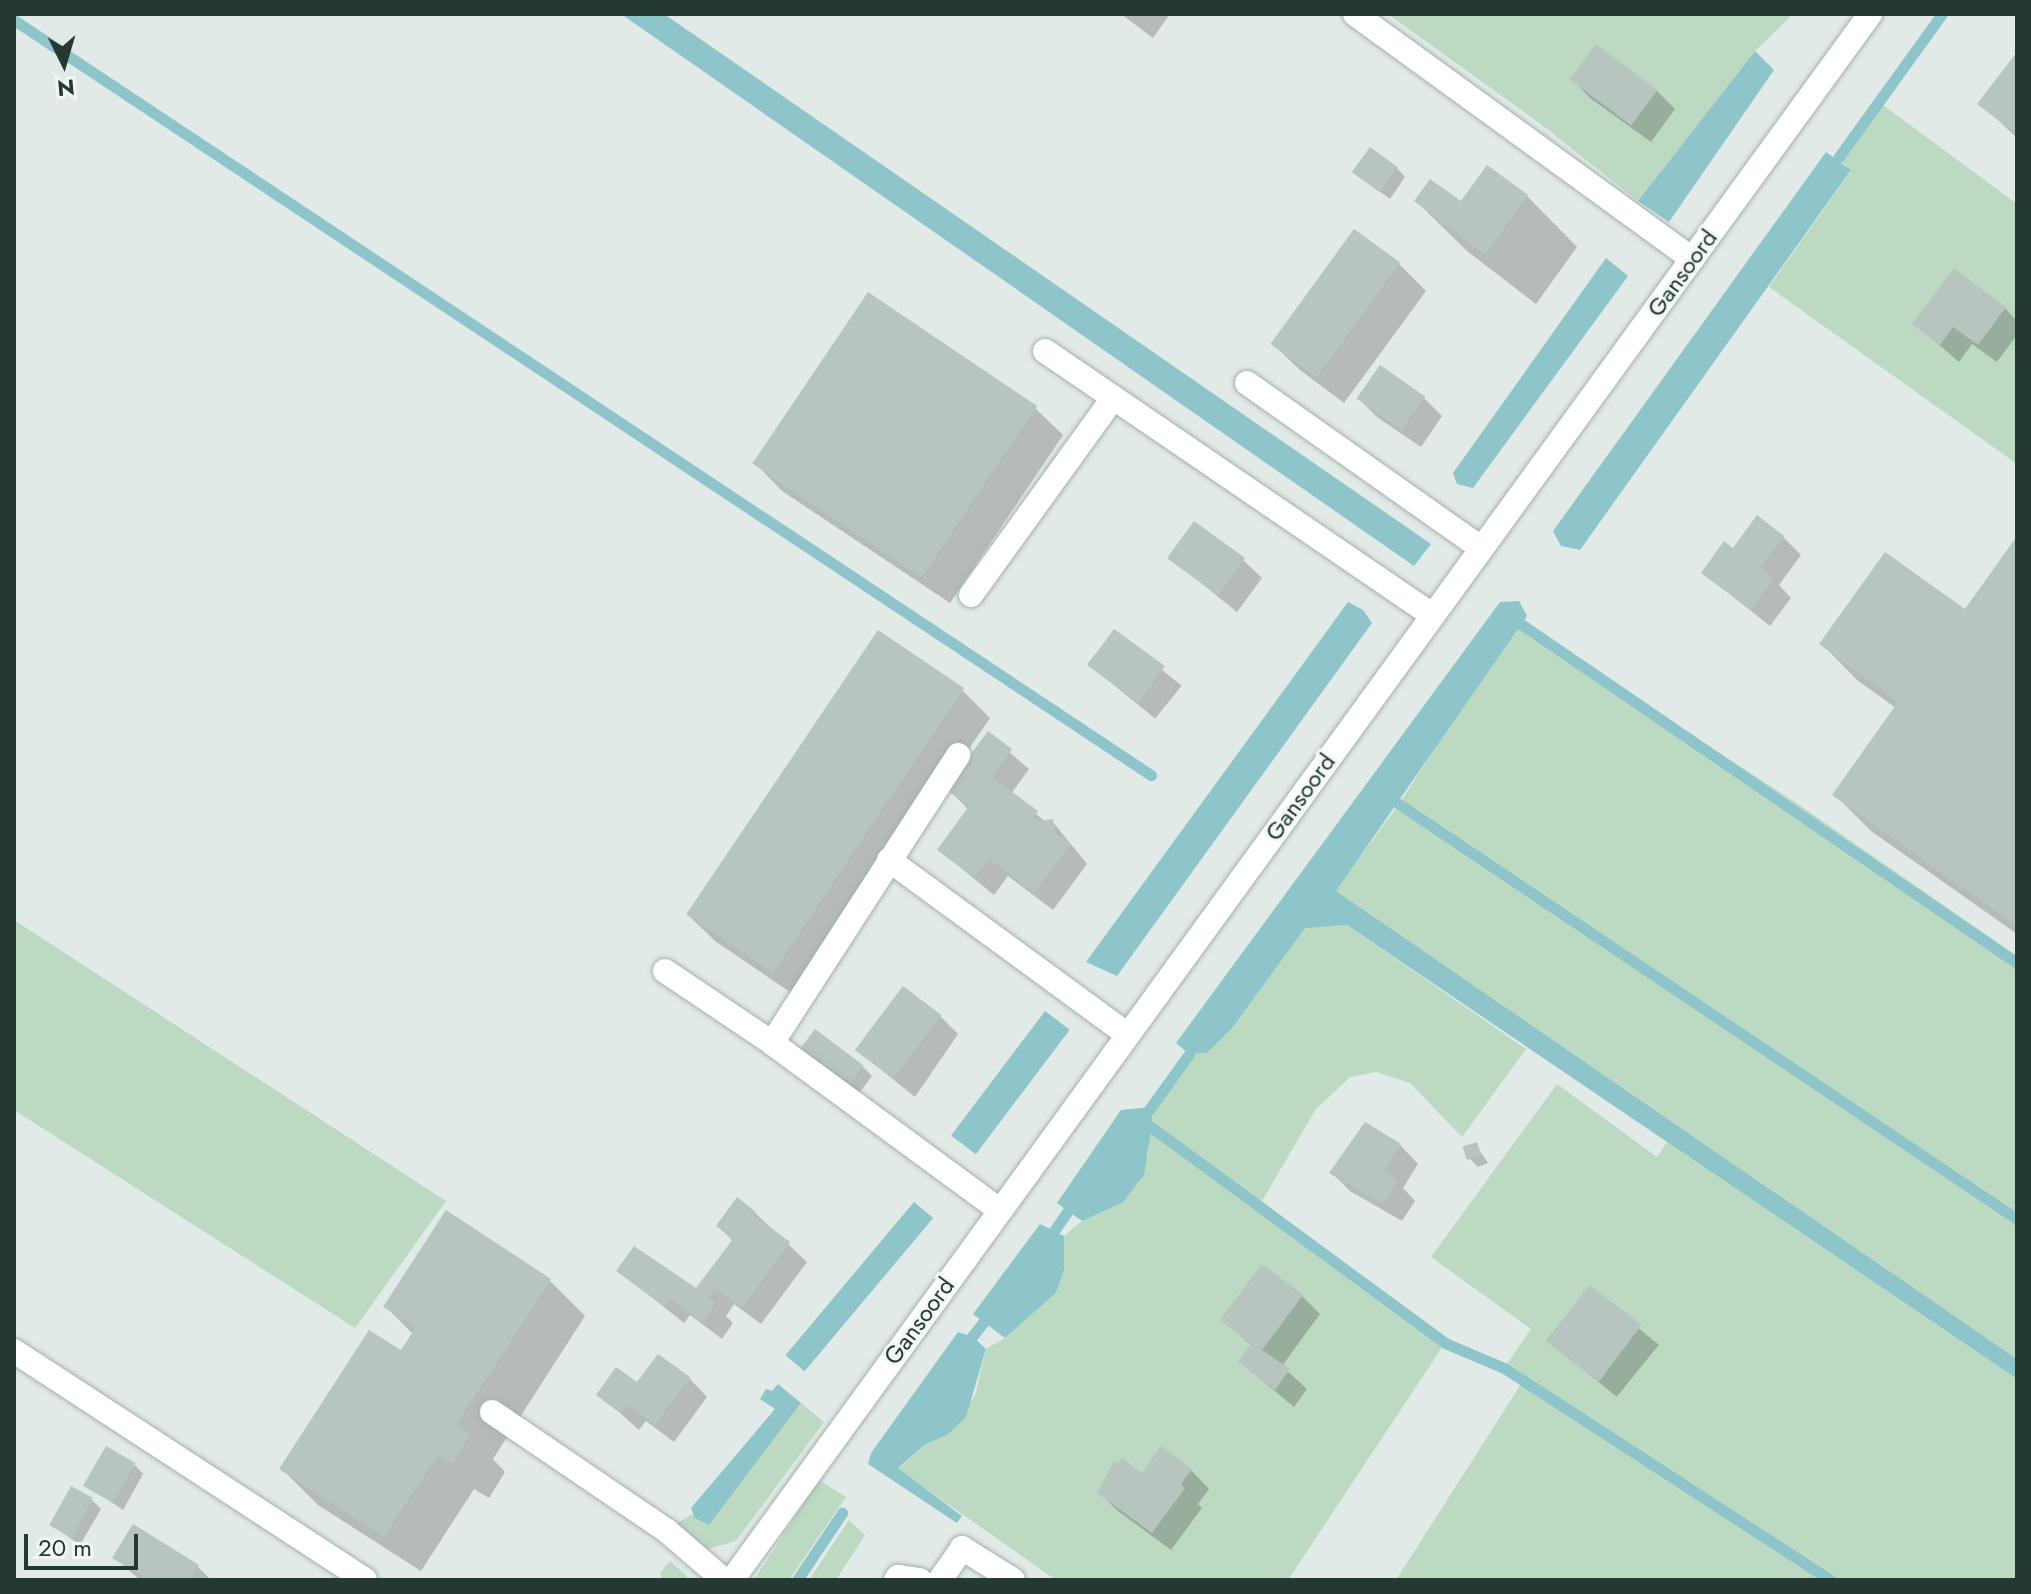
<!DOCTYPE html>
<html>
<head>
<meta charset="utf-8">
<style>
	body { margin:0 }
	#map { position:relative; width:2031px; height:1594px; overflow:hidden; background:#e1eae6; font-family:Jost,sans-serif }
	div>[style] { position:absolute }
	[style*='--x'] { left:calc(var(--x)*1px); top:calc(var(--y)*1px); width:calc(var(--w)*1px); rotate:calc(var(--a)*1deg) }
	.green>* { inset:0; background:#bcdac2 }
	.water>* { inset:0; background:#8dc5cb; transform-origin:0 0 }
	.shadow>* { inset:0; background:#0003; transform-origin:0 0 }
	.stream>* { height:11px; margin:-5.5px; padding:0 5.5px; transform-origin:5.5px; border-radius:5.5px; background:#8dc5cb }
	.building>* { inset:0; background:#b7c5be; transform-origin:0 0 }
	.roads { filter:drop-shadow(0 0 2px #a4b1ac) drop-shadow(0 0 2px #a4b1ac) }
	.minor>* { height:24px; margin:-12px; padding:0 12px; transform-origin:12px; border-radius:12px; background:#fff }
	span { translate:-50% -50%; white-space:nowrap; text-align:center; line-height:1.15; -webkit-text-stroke:6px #f1f7f4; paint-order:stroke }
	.street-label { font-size:24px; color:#233932 }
	.frame { position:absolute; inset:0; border:16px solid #233932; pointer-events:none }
	.north { position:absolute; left:24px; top:24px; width:80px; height:80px; -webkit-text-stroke:6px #f1f7f4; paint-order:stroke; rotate:175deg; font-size:22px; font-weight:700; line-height:32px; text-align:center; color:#233932 }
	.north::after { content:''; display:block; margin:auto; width:28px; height:36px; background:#233932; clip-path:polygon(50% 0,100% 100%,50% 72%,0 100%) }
	.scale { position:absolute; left:24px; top:1534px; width:114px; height:36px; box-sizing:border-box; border:4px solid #233932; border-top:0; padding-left:10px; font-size:24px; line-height:28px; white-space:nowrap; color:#233932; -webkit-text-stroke:6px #f1f7f4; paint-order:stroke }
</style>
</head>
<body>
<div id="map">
	<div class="green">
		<div style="clip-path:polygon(1388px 14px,1793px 14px,1755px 51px,1638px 201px,1542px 125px)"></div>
		<div style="clip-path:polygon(1879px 102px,2017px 204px,2017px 464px,1769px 287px,1851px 171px,1838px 158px)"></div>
		<div style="clip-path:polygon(1521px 624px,1795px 802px,2017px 956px,2017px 1359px,1335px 891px,1399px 804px,1478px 682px)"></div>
		<div style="clip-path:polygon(14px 920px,446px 1201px,355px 1328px,14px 1110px)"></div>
		<div style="clip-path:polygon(1347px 925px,1526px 1049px,1462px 1137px,1410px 1083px,1376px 1072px,1350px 1077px,1316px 1109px,1262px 1201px,1445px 1343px,1288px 1580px,1056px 1580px,898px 1469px,924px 1445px,947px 1435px,975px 1396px,986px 1349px,1005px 1338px,1056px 1293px,1064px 1270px,1064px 1236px,1082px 1221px,1122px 1203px,1148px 1156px,1151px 1107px,1189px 1054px,1207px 1053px,1232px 1028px,1305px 927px)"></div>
		<div style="clip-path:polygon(1557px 1084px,1657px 1157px,1667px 1142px,2017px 1379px,2017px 1580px,1396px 1580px,1523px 1381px,1504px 1368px,1531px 1329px,1431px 1257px)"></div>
		<div style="clip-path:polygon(801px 1403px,824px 1422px,736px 1541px,704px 1550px,675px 1524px,693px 1514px,709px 1525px)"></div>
		<div style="clip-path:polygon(819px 1480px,846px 1497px,789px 1580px,754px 1580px)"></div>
		<div style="clip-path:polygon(849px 1520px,865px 1535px,836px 1580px,809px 1580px)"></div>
		<div style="clip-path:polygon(670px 1561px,686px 1575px,688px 1580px,663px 1580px,660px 1573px)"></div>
	</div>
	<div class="water">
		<div style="clip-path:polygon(621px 14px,664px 14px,1431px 544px,1414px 566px)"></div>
		<div style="clip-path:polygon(1755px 51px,1774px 70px,1669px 222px,1638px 201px)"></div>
		<div style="clip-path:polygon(1826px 152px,1851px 170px,1580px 550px,1561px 546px,1553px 531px)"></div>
		<div style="clip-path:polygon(1606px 258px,1628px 276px,1473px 488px,1457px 484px,1453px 473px)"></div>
		<div style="clip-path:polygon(1519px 601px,1527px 616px,1336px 891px,2017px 1359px,2017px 1379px,1347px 925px,1305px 928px,1232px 1028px,1207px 1053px,1189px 1054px,1176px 1043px,1500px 602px)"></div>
		<div style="clip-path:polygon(1348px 602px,1363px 610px,1372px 623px,1117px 976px,1086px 962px)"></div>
		<div style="left:1045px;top:1011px;width:31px;height:156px;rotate:37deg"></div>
		<div style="clip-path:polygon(1151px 1107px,1152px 1126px,1144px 1175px,1122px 1203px,1082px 1221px,1057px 1203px,1121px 1110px)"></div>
		<div style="left:914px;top:1202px;width:25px;height:200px;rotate:40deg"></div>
		<div style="clip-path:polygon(1040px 1224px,1064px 1236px,1064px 1270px,1056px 1293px,1005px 1338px,973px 1314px)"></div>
		<div style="clip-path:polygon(958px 1332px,973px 1337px,986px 1349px,966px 1417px,947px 1435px,924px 1445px,898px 1468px,962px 1516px,957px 1523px,868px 1464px,871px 1453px)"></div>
		<div style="clip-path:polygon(778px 1384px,801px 1403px,709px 1525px,695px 1518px,691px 1508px,775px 1409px,760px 1399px,766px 1389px,772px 1391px)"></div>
	</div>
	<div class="shadow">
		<div style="clip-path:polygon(1121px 14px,1170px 14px,1153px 38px)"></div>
		<div style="clip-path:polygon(2017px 56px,2017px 138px,1980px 103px)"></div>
		<div style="clip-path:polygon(1572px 79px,1657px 91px,1675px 109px,1651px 142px,1590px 98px)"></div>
		<div style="clip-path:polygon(1397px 168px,1405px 177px,1390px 199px,1364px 180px)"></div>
		<div style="clip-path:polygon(1527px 196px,1577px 247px,1536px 304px,1467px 251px,1416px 201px,1461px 204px)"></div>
		<div style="clip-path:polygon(1399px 264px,1426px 291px,1344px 403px,1300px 370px,1272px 343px)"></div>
		<div style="clip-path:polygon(2005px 308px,2017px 321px,2017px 335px,1997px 362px,1972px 344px,1959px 362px,1915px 324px)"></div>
		<div style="clip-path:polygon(1424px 398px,1442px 416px,1421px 447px,1377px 417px,1359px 399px)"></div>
		<div style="clip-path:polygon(1035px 408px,1063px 435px,950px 603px,782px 491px,755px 463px)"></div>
		<div style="clip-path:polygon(1783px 537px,1801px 555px,1779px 585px,1791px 598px,1770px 626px,1703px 573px,1734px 551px)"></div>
		<div style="clip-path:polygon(2017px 539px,2017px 934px,1871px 831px,1835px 795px,1896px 708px,1857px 680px,1822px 644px,1965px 612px)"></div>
		<div style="clip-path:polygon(1169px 557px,1243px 560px,1262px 578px,1237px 612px)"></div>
		<div style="left:1114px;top:631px;width:87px;height:42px;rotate:39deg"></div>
		<div style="clip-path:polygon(963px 691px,990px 718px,799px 998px,715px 941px,687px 914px)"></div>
		<div style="clip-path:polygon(988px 734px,1029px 769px,1011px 794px,1046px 822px,1052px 821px,1087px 864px,1053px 910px,1008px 876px,994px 895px,939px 850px,969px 810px,948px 789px)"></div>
		<div style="clip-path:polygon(940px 1016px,958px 1034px,915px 1097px,857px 1050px)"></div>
		<div style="clip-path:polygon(811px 1058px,863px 1067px,872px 1076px,859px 1093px)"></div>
		<div style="clip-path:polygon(1400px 1145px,1418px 1164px,1403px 1188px,1415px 1201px,1402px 1221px,1350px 1191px,1332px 1173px)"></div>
		<div style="clip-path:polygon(1476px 1145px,1488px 1163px,1478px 1167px,1469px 1158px)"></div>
		<div style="clip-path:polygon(755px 1213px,807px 1262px,761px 1324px,734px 1304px,726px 1316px,733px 1323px,722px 1339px,690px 1315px,684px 1323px,619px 1271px,696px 1291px,733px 1241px,718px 1226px)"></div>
		<div style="clip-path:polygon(549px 1280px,585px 1316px,493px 1459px,505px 1472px,489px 1498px,474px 1489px,421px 1571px,318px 1505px,282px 1469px,402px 1353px,413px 1334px,386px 1307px)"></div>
		<div style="left:1589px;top:1288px;width:90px;height:67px;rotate:39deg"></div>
		<div style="clip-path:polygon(1302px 1296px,1320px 1314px,1282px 1366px,1307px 1389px,1294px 1407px,1240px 1362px,1252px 1346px,1223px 1320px)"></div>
		<div style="clip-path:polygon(689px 1378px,707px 1397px,674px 1442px,646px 1421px,639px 1430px,599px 1394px)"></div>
		<div style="clip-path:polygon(135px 1465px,143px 1474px,123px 1510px,86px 1485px)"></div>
		<div style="clip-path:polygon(1191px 1470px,1209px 1489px,1198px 1504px,1202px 1508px,1171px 1550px,1118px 1511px,1099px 1493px,1142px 1476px)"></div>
		<div style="clip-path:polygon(92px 1500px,101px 1509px,80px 1545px,52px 1525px)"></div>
		<div style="clip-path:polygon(114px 1557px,197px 1566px,211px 1580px,140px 1580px)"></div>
	</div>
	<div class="stream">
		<div style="--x:14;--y:20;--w:1365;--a:33.59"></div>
		<div style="--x:1838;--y:158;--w:178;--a:-54.2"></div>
		<div style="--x:1521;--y:624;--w:601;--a:34.35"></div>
		<div style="--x:1399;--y:804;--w:744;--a:33.88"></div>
		<div style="--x:1143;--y:1118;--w:79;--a:-54.3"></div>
		<div style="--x:1143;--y:1121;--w:375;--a:36.3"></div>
		<div style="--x:1445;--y:1343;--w:64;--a:23"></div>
		<div style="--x:1504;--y:1368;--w:389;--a:33"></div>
		<div style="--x:1047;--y:1241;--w:51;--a:-55.4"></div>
		<div style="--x:963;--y:1348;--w:47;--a:-51.9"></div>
		<div style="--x:797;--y:1580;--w:81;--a:-56.1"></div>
	</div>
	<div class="building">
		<div style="left:1596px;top:44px;width:77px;height:44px;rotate:37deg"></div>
		<div style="clip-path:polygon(2017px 52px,2017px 129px,2015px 133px,1977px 104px)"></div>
		<div style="left:1370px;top:147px;width:34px;height:31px;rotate:36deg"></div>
		<div style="clip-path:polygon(1487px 165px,1528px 195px,1485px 255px,1414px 201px,1430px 179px,1461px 201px)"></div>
		<div style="left:1354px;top:229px;width:57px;height:142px;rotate:36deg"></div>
		<div style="clip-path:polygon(1954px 268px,2006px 307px,1978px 345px,1953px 327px,1940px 345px,1912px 324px)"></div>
		<div style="left:868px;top:292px;width:204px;height:207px;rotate:34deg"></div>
		<div style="left:1380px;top:365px;width:55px;height:41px;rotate:35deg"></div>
		<div style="clip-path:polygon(1757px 515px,1784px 536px,1760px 568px,1774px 578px,1751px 610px,1701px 573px,1724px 541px,1733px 548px)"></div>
		<div style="left:1194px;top:521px;width:63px;height:46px;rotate:36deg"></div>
		<div style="clip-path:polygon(2017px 536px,2017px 926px,1832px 795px,1898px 702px,1819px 644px,1885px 552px,1965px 609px)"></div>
		<div style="left:1114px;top:629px;width:63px;height:45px;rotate:36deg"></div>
		<div style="left:878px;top:630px;width:104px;height:343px;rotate:34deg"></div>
		<div style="clip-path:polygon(988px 731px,1012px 749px,992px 777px,1038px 811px,1034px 817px,1038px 821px,1053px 819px,1055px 833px,1071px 844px,1034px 893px,989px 859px,975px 878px,937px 850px,969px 806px,945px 789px)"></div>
		<div style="left:903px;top:986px;width:48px;height:80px;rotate:37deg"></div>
		<div style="left:815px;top:1029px;width:61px;height:25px;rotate:37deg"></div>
		<div style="clip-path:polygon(1365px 1122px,1401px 1144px,1384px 1171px,1398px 1181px,1383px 1204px,1329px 1173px)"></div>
		<div style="left:1477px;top:1142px;width:14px;height:15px;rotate:73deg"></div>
		<div style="clip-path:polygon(737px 1197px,756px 1212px,753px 1215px,790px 1242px,742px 1308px,715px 1288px,708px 1297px,716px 1303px,702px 1322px,671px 1299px,665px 1307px,616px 1271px,634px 1246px,696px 1288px,733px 1239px,716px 1226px)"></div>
		<div style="clip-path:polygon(446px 1210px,551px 1279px,456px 1425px,471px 1434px,452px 1464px,438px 1454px,384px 1537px,279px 1469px,369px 1330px,401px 1350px,416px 1327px,383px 1307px)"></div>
		<div style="clip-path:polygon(1262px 1264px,1303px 1295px,1262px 1350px,1290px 1369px,1275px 1390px,1238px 1362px,1251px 1344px,1220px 1320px)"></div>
		<div style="left:1589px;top:1285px;width:66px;height:71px;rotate:37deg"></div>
		<div style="clip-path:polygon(658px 1354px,690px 1377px,655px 1425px,627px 1405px,620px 1413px,596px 1395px,616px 1367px,637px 1382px)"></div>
		<div style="left:106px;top:1446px;width:34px;height:46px;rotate:30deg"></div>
		<div style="clip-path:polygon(1161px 1446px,1192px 1469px,1181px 1484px,1185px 1488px,1152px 1533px,1097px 1493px,1114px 1461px,1118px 1463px,1122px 1458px,1142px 1473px)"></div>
		<div style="left:71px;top:1486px;width:25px;height:45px;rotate:29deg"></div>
		<div style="clip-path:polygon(133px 1524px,199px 1565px,192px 1576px,197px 1580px,148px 1580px,112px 1558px)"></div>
	</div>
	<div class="roads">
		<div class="minor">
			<div style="--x:1355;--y:14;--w:417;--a:36"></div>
			<div style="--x:1045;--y:351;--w:468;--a:34.3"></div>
			<div style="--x:1247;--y:383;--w:286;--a:35.2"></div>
			<div style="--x:971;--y:595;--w:243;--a:-54.2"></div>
			<div style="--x:889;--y:860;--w:295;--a:36.2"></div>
			<div style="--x:665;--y:971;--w:129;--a:33.9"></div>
			<div style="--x:772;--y:1043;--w:282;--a:36.3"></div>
			<div style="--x:772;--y:1043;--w:343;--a:-57.1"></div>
			<div style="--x:14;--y:1351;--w:419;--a:33.1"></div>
			<div style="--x:492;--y:1412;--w:212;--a:34.2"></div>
			<div style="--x:667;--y:1531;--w:75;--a:40.7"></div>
			<div style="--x:732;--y:1580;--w:1936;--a:-53.99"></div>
			<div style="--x:896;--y:1580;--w:4;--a:-56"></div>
			<div style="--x:898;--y:1577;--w:22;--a:8"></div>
			<div style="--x:940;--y:1580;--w:39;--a:-55"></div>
			<div style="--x:962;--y:1548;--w:60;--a:32.1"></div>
		</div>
	</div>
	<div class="street-label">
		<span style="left:1682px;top:273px;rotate:-54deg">Gansoord</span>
		<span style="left:1300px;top:797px;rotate:-54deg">Gansoord</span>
		<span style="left:919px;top:1321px;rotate:-54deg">Gansoord</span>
	</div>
	<div class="frame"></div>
	<div class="north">N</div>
	<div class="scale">20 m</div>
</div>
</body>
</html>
